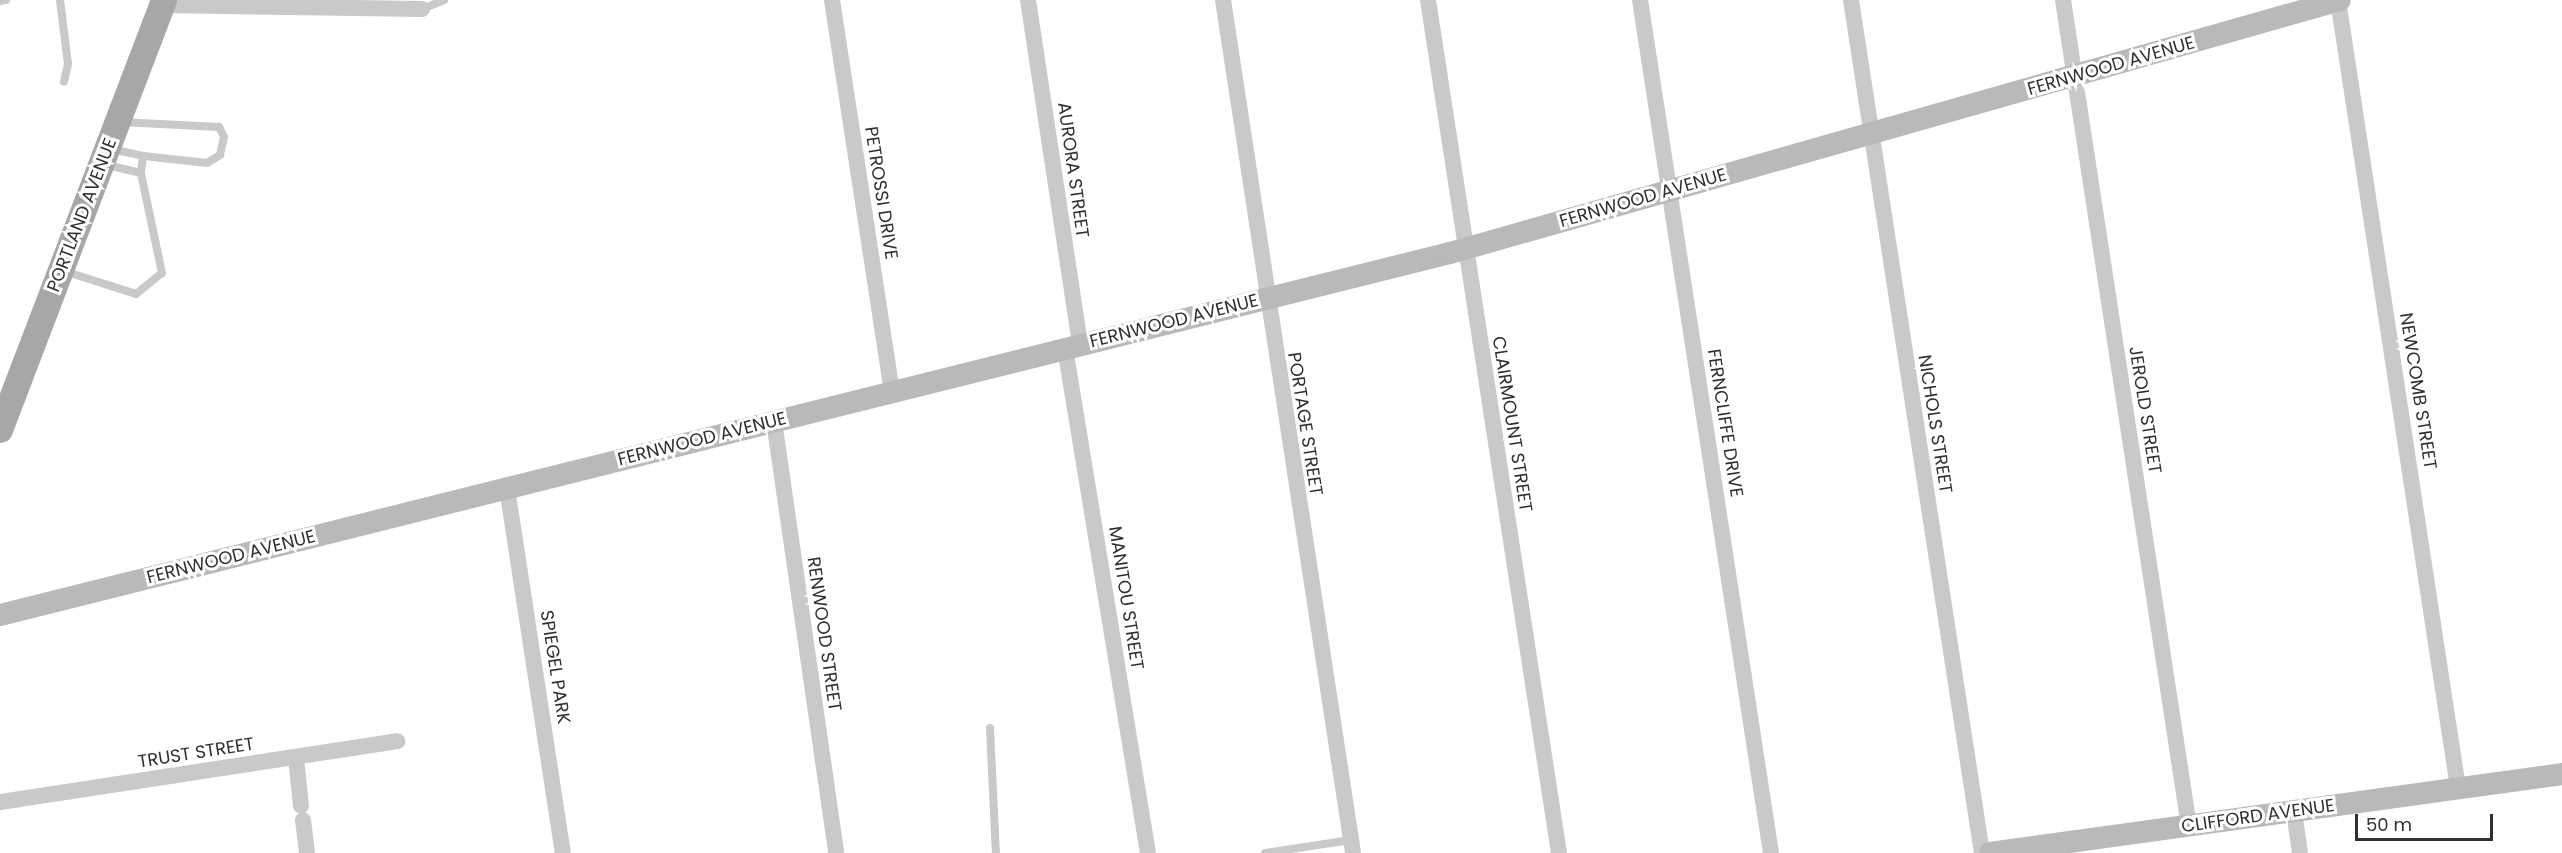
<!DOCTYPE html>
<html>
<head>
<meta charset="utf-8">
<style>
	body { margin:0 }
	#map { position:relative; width:2562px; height:853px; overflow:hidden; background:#fff; font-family:Poppins,sans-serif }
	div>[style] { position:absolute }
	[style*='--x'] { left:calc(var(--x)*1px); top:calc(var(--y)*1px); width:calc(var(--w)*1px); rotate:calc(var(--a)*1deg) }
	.lane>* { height:8px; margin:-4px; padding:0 4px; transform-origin:4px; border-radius:4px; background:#c9c9c9 }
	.street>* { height:16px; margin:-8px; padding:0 8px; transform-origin:8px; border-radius:8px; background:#c9c9c9 }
	.secondary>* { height:22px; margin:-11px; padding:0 11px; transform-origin:11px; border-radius:11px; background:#b9b9b9 }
	.primary>* { height:26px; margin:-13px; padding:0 13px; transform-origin:13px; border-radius:13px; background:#a7a7a7 }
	span { translate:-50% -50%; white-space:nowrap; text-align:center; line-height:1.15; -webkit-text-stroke:6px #fff; paint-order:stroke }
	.street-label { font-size:18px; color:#2f2f2f }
	.scale { position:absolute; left:2355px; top:814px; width:138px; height:27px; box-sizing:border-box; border:3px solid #2f2f2f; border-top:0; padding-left:8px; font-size:18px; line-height:21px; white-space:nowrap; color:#2f2f2f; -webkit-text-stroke:4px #fff; paint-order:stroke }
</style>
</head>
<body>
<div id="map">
	<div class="lane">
		<div style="--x:60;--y:0;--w:64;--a:82.9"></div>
		<div style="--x:68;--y:64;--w:18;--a:103"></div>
		<div style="--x:0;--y:1;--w:6;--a:-9"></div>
		<div style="--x:422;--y:9;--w:24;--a:-22"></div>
		<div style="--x:121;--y:122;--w:98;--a:2.9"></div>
		<div style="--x:219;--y:127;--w:11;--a:63"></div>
		<div style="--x:224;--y:137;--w:18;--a:103"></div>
		<div style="--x:220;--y:155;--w:15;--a:148"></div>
		<div style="--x:207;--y:163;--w:64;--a:-173.8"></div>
		<div style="--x:111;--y:149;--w:33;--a:12"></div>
		<div style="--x:143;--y:156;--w:17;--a:97"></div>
		<div style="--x:64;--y:271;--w:76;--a:17.7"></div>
		<div style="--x:136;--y:294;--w:33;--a:-39"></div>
		<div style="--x:162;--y:273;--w:102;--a:-101.9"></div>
		<div style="--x:141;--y:173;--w:37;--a:-167"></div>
		<div style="--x:990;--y:728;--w:125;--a:87.3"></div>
		<div style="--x:1265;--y:853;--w:87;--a:-8.6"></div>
	</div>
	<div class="street">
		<div style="--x:832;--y:0;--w:396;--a:81.3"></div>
		<div style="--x:1028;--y:0;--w:349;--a:81.4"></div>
		<div style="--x:1223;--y:0;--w:863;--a:81.33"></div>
		<div style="--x:1428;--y:0;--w:863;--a:81.27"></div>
		<div style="--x:1640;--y:0;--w:863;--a:81.27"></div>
		<div style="--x:1851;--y:0;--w:863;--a:81.27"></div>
		<div style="--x:2063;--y:0;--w:836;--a:81.33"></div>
		<div style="--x:2338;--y:0;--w:797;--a:81.34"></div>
		<div style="--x:162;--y:5;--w:260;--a:0.9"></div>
		<div style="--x:1065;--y:348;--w:512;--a:80.67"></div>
		<div style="--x:774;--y:421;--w:436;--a:81.8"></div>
		<div style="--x:507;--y:488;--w:369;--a:81.3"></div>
		<div style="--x:296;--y:758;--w:48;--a:84.1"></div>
		<div style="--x:0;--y:802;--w:402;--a:-8.7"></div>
		<div style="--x:2294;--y:811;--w:42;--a:81.9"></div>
		<div style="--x:303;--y:820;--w:33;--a:83"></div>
	</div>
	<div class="secondary">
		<div style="--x:0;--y:615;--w:1495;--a:-14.02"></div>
		<div style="--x:1450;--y:253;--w:925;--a:-15.87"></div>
		<div style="--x:1990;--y:853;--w:577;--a:-7.86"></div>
	</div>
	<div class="primary">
		<div style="--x:0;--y:430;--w:460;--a:-69.1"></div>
	</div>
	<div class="street-label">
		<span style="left:2111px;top:66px;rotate:-16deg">FERNWOOD AVENUE</span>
		<span style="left:1073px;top:170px;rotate:82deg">AURORA STREET</span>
		<span style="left:881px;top:193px;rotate:81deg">PETROSSI DRIVE</span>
		<span style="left:1643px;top:198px;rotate:-16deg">FERNWOOD AVENUE</span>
		<span style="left:82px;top:215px;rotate:-69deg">PORTLAND AVENUE</span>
		<span style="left:1174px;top:321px;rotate:-14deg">FERNWOOD AVENUE</span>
		<span style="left:2418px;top:391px;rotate:81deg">NEWCOMB STREET</span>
		<span style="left:2145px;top:410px;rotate:81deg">JEROLD STREET</span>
		<span style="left:1725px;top:423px;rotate:81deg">FERNCLIFFE DRIVE</span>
		<span style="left:1305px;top:424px;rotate:81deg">PORTAGE STREET</span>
		<span style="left:1512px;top:424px;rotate:81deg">CLAIRMOUNT STREET</span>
		<span style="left:1935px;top:424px;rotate:81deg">NICHOLS STREET</span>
		<span style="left:702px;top:439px;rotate:-14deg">FERNWOOD AVENUE</span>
		<span style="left:231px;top:557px;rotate:-14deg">FERNWOOD AVENUE</span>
		<span style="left:1126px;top:598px;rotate:81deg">MANITOU STREET</span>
		<span style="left:824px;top:634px;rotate:82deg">RENWOOD STREET</span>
		<span style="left:555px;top:667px;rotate:81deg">SPIEGEL PARK</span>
		<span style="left:196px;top:753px;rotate:-9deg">TRUST STREET</span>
		<span style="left:2258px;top:816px;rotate:-8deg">CLIFFORD AVENUE</span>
	</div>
	<div class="scale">50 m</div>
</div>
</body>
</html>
